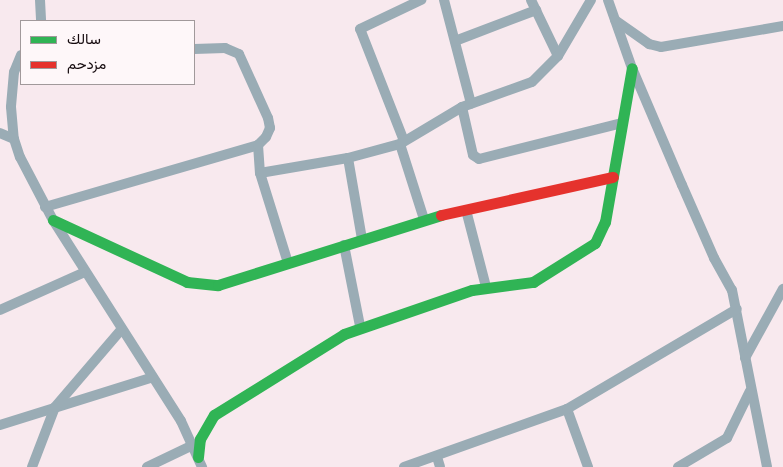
<!DOCTYPE html>
<html>
<head>
<meta charset="utf-8">
<style>
	body { margin:0 }
	#map { position:relative; width:783px; height:467px; overflow:hidden; background:#f8e9ee; font-family:"Noto Sans",Vazirmatn,sans-serif }
	div>[style] { position:absolute }
	[style*='--x'] { left:calc(var(--x)*1px); top:calc(var(--y)*1px); width:calc(var(--w)*1px); rotate:calc(var(--a)*1deg) }
	.street>* { height:10px; margin:-5px; padding:0 5px; transform-origin:5px; border-radius:5px; background:#9aacb5 }
	.fast>* { height:11px; margin:-5.5px; padding:0 5.5px; transform-origin:5.5px; border-radius:5.5px; background:#30b455 }
	.jam>* { height:11px; margin:-5.5px; padding:0 5.5px; transform-origin:5.5px; border-radius:5.5px; background:#e5322d }
	span { translate:-50% -50%; white-space:nowrap; text-align:center; line-height:1.15; -webkit-text-stroke:4.5px #fef7f9; paint-order:stroke }
	.legend { position:absolute; left:20px; top:20px; width:175px; height:65px; box-sizing:border-box; background:#fef7f9; border:1px solid #a1999b; margin:0; padding:6px 9px; list-style:none; font-size:15px; color:#160b0f }
	.legend li { display:flex; align-items:center; gap:10px; height:25px }
	.legend b { width:25px; border:1px solid #a1999b }
</style>
</head>
<body>
<div id="map">
	<div class="street">
		<div style="--x:40;--y:0;--w:21;--a:87"></div>
		<div style="--x:444;--y:0;--w:107;--a:75.4"></div>
		<div style="--x:531;--y:0;--w:62;--a:64.3"></div>
		<div style="--x:608;--y:0;--w:72;--a:70.6"></div>
		<div style="--x:632;--y:68;--w:127;--a:66.9"></div>
		<div style="--x:682;--y:185;--w:80;--a:66.3"></div>
		<div style="--x:714;--y:258;--w:37;--a:61"></div>
		<div style="--x:732;--y:290;--w:180;--a:78.8"></div>
		<div style="--x:615;--y:20;--w:42;--a:35.2"></div>
		<div style="--x:649;--y:44;--w:12;--a:14"></div>
		<div style="--x:661;--y:47;--w:124;--a:-9.8"></div>
		<div style="--x:455;--y:41;--w:87;--a:-20.9"></div>
		<div style="--x:21;--y:55;--w:18;--a:112"></div>
		<div style="--x:14;--y:72;--w:35;--a:95"></div>
		<div style="--x:11;--y:107;--w:32;--a:85"></div>
		<div style="--x:14;--y:139;--w:19;--a:72"></div>
		<div style="--x:20;--y:157;--w:71;--a:62.4"></div>
		<div style="--x:53;--y:220;--w:238;--a:57.5"></div>
		<div style="--x:181;--y:421;--w:51;--a:65.5"></div>
		<div style="--x:462;--y:107;--w:49;--a:77.1"></div>
		<div style="--x:473;--y:155;--w:7;--a:34"></div>
		<div style="--x:479;--y:159;--w:147;--a:-14.1"></div>
		<div style="--x:0;--y:133;--w:15;--a:23"></div>
		<div style="--x:404;--y:141;--w:120;--a:-111.4"></div>
		<div style="--x:360;--y:29;--w:68;--a:-25.4"></div>
		<div style="--x:400;--y:144;--w:79;--a:72.3"></div>
		<div style="--x:258;--y:145;--w:28;--a:86"></div>
		<div style="--x:260;--y:173;--w:94;--a:72.7"></div>
		<div style="--x:348;--y:158;--w:82;--a:80.2"></div>
		<div style="--x:260;--y:173;--w:89;--a:-9.7"></div>
		<div style="--x:348;--y:158;--w:54;--a:-15.1"></div>
		<div style="--x:400;--y:144;--w:72;--a:-30.8"></div>
		<div style="--x:462;--y:107;--w:74;--a:-19.7"></div>
		<div style="--x:532;--y:82;--w:37;--a:-45"></div>
		<div style="--x:558;--y:56;--w:65;--a:-59.5"></div>
		<div style="--x:45;--y:207;--w:222;--a:-16.2"></div>
		<div style="--x:258;--y:145;--w:11;--a:-45"></div>
		<div style="--x:266;--y:137;--w:10;--a:-66"></div>
		<div style="--x:270;--y:128;--w:10;--a:-101"></div>
		<div style="--x:268;--y:118;--w:70;--a:-114.4"></div>
		<div style="--x:239;--y:54;--w:15;--a:-157"></div>
		<div style="--x:225;--y:48;--w:31;--a:178"></div>
		<div style="--x:466;--y:210;--w:80;--a:75.4"></div>
		<div style="--x:344;--y:245;--w:83;--a:78.8"></div>
		<div style="--x:0;--y:310;--w:93;--a:-24.1"></div>
		<div style="--x:745;--y:358;--w:79;--a:-61.2"></div>
		<div style="--x:567;--y:409;--w:62;--a:70.1"></div>
		<div style="--x:0;--y:425;--w:160;--a:-17.4"></div>
		<div style="--x:437;--y:457;--w:10;--a:73"></div>
		<div style="--x:32;--y:467;--w:64;--a:-69"></div>
		<div style="--x:55;--y:407;--w:101;--a:-49.4"></div>
		<div style="--x:147;--y:467;--w:51;--a:-25.6"></div>
		<div style="--x:404;--y:467;--w:173;--a:-19.6"></div>
		<div style="--x:567;--y:409;--w:197;--a:-30.5"></div>
		<div style="--x:678;--y:467;--w:57;--a:-30.6"></div>
		<div style="--x:727;--y:438;--w:52;--a:-63.9"></div>
	</div>
	<div class="fast">
		<div style="--x:53;--y:220;--w:148;--a:24.8"></div>
		<div style="--x:187;--y:282;--w:31;--a:6"></div>
		<div style="--x:218;--y:285;--w:234;--a:-17.4"></div>
		<div style="--x:198;--y:457;--w:18;--a:-84"></div>
		<div style="--x:200;--y:439;--w:28;--a:-60"></div>
		<div style="--x:214;--y:415;--w:153;--a:-31.9"></div>
		<div style="--x:344;--y:334;--w:135;--a:-19"></div>
		<div style="--x:472;--y:290;--w:62;--a:-7.5"></div>
		<div style="--x:533;--y:282;--w:73;--a:-32.2"></div>
		<div style="--x:595;--y:243;--w:23;--a:-65"></div>
		<div style="--x:605;--y:222;--w:156;--a:-80.1"></div>
	</div>
	<div class="jam">
		<div style="--x:441;--y:215;--w:176;--a:-12.5"></div>
	</div>
	<ul class="legend">
	<li><b style="height:6px;background:#30b455"></b>سالك</li>
	<li><b style="height:6px;background:#e5322d"></b>مزدحم</li>
	</ul>
</div>
</body>
</html>
